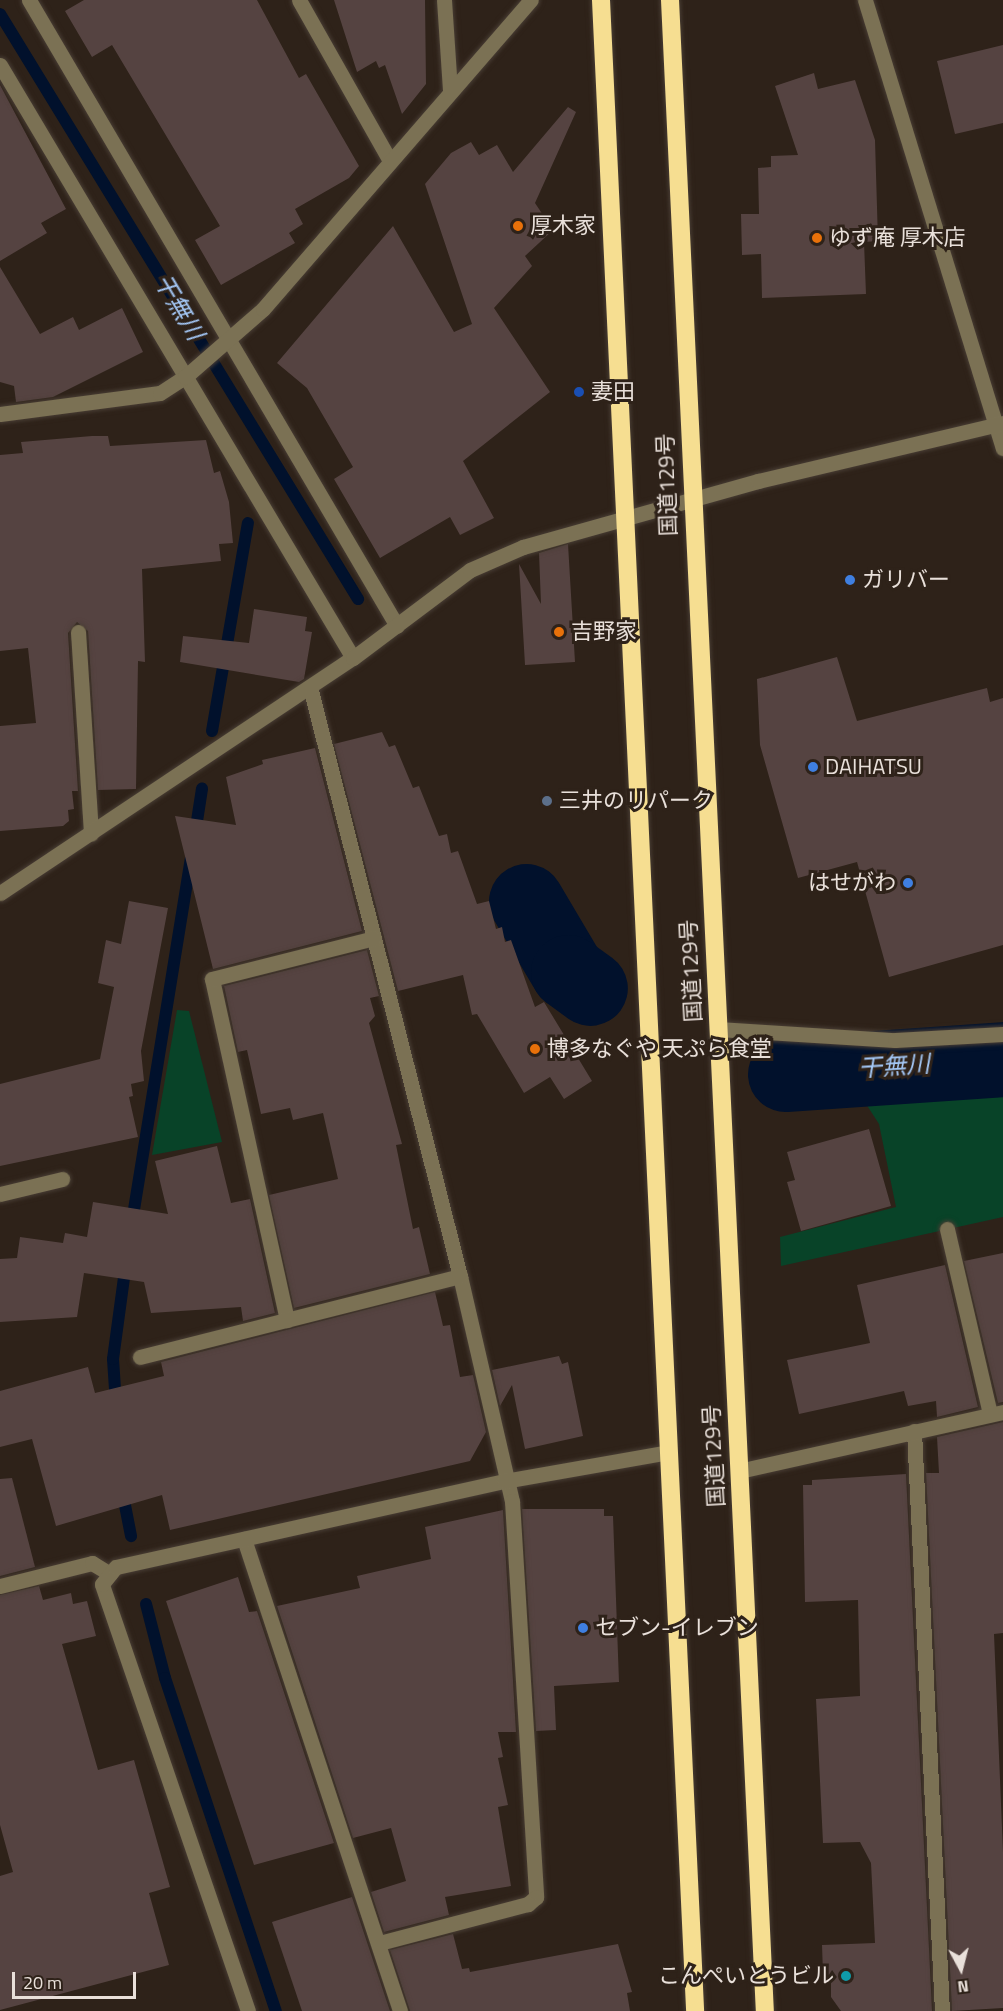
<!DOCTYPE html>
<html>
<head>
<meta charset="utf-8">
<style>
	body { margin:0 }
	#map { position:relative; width:1003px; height:2011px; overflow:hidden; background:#2e2219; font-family:"Titillium Web","Noto Sans JP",sans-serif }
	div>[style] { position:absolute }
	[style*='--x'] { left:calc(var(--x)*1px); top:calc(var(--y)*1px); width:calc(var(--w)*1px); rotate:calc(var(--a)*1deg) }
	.green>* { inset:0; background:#084328 }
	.stream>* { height:12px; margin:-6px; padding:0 6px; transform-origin:6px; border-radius:6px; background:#01112c }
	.river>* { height:75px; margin:-37.5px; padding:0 37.5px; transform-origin:37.5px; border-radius:37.5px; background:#01112c }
	.building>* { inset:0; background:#554341 }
	.roads { filter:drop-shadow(0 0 2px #483d34) drop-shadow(0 0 2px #483d34) }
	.minor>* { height:15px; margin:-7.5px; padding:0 7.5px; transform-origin:7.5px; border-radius:7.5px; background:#7b7154 }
	.highway>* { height:18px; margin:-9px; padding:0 9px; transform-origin:9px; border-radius:9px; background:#f6de91 }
	.dots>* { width:16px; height:16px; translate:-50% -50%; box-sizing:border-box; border:3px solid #2e2219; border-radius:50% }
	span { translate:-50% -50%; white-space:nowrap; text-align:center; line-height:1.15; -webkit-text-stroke:6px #2e2219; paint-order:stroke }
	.poi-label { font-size:22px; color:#e9e0da }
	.left { translate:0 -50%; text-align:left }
	.right { translate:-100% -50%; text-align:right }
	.street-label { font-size:22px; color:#e9e0da }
	.water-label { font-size:24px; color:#a5c9f8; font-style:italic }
	.north { position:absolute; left:931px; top:1939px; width:60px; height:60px; -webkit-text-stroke:4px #2e2219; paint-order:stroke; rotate:173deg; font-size:16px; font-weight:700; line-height:24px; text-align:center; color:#e9e0da }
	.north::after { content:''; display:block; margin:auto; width:21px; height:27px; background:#e9e0da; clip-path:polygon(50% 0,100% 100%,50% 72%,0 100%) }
	.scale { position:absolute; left:12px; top:1972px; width:124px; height:27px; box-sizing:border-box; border:3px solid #e9e0da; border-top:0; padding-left:8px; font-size:18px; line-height:21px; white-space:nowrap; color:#e9e0da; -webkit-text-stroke:4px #2e2219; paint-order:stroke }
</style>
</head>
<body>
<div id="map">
	<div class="green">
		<div style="clip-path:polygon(177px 1010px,189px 1011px,222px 1142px,152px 1155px)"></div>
		<div style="clip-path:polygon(1003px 1082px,1003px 1217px,781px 1266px,780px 1237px,896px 1207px,879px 1124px,857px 1090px)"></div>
	</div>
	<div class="stream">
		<div style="--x:0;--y:14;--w:686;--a:58.53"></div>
		<div style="--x:212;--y:731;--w:211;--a:-80.2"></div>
		<div style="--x:195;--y:834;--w:46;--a:-81.2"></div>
		<div style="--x:132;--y:1222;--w:369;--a:-80.8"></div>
		<div style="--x:116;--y:1404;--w:45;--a:-93.8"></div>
		<div style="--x:113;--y:1359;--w:97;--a:-82.3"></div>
		<div style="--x:122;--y:1490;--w:47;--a:78.9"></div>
		<div style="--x:146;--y:1604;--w:76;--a:75.6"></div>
		<div style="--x:165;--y:1678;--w:351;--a:71.6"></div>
	</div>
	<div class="river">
		<div style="--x:526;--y:901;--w:82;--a:59.4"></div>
		<div style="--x:568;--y:972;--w:27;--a:36"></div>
		<div style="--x:785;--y:1074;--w:219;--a:-3.9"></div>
	</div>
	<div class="building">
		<div style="clip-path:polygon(84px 0,257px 0,299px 78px,306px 74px,359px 166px,349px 178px,295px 209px,303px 224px,289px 233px,295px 243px,221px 285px,195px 240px,220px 226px,112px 45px,92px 57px,65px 11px)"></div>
		<div style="clip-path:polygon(334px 0,425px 0,426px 84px,402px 114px,385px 65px,379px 68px,376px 61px,357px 72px)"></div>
		<div style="clip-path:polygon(1003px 45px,1003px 123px,955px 134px,937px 61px)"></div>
		<div style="clip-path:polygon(814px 73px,818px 89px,855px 80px,875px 140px,878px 241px,864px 242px,866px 294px,762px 298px,761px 254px,742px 255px,741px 214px,759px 214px,758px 168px,771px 167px,771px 156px,798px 155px,775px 86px)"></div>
		<div style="clip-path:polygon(0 85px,66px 209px,41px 223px,47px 233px,0 261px)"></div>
		<div style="clip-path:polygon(568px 107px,576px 112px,535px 203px,553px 230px,525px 256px,532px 266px,494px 308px,550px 392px,463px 461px,494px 518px,460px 535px,450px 517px,380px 558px,334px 479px,353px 467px,307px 388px,277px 363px,393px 226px,454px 332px,472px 324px,425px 184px,451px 153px,471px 142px,479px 155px,497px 145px,513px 172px)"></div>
		<div style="clip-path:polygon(0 267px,40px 334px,73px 317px,79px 330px,122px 308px,143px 352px,53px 397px,16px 402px,14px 386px,0 382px)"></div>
		<div style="clip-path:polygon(92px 436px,108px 436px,110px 446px,206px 440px,214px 473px,220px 471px,229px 502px,233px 543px,219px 544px,221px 561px,142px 569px,145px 662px,138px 661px,136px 789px,98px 790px,88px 631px,77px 622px,68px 633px,78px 791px,72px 791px,74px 809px,68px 810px,69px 821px,63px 826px,0 831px,0 726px,36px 723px,28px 648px,0 651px,0 455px,23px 453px,21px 442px)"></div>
		<div style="clip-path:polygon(568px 544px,575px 662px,525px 665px,519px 564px,541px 604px,539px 553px)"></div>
		<div style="clip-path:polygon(254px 609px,307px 617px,305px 631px,312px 632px,304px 679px,299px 682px,180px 662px,183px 636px,249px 643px)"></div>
		<div style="clip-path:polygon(837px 657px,857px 721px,987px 688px,990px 702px,1003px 698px,1003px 945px,889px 977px,857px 862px,798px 878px,760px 745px,757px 679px)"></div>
		<div style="clip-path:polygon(382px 732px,389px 747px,395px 745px,413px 788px,419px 786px,439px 836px,447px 834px,451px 853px,458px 851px,477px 904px,489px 901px,496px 929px,502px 927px,505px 942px,511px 940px,535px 1007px,544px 1002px,592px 1081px,564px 1099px,550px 1077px,524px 1093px,477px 1014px,472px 1015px,463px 975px,398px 991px,334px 744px)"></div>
		<div style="clip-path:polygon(315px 748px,362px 931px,213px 969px,175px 816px,236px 825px,226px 777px,263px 764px,262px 760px)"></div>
		<div style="clip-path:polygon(129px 901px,168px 908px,141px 1051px,144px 1081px,131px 1084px,133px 1096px,129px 1097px,138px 1137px,0 1166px,0 1084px,100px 1059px,114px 987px,98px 983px,106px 940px,121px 944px)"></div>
		<div style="clip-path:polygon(367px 950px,379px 996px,370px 998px,375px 1016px,369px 1023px,402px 1144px,396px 1145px,413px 1229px,419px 1227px,430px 1274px,294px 1308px,269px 1195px,338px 1179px,323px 1113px,293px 1120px,290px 1108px,261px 1114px,247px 1050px,238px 1052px,224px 986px)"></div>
		<div style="clip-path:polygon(869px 1129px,891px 1206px,801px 1231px,787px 1182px,795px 1180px,787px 1152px)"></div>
		<div style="clip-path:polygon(217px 1146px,231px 1203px,250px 1199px,275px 1313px,243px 1321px,241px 1307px,151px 1313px,144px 1282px,84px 1273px,77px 1317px,0 1322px,0 1259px,17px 1258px,20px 1237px,63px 1243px,65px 1233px,87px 1237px,93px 1202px,168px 1214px,155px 1161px)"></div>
		<div style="clip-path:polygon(1003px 1253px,1003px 1402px,998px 1403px,964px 1261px)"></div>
		<div style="clip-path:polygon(945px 1265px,978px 1407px,937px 1417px,936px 1401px,908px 1406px,904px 1391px,799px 1414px,787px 1360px,870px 1343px,857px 1285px)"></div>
		<div style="clip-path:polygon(435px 1292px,443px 1326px,450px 1325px,460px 1377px,473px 1375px,486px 1432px,470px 1461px,170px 1530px,162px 1495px,56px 1526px,32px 1439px,0 1447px,0 1391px,88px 1367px,95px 1393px,164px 1376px,161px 1362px)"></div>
		<div style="clip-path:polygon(559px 1356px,562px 1364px,568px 1362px,583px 1436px,525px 1449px,512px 1385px,500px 1406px,492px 1370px)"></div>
		<div style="clip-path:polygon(1003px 1422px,1003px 1633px,994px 1634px,1003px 1852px,1003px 2008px,952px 2011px,926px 1473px,939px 1473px,937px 1437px)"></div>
		<div style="clip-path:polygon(906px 1474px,932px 2011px,841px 2011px,831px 1997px,831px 1981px,823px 1974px,822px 1945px,875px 1943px,871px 1863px,860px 1842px,823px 1843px,816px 1699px,860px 1696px,858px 1600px,805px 1602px,803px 1485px,812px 1485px,812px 1480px)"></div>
		<div style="clip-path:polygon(12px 1478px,35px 1567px,0 1576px,0 1479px)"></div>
		<div style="clip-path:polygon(522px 1509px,604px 1509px,604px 1516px,613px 1516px,619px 1682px,554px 1686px,556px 1730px,536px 1731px)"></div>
		<div style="clip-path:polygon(503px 1510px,516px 1732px,498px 1732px,503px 1757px,498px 1758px,508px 1805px,498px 1807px,511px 1886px,445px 1897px,449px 1915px,384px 1932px,371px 1892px,406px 1881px,391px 1828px,353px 1838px,277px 1606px,360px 1588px,357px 1576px,431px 1559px,425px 1527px)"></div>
		<div style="clip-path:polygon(238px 1577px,249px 1612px,257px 1611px,334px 1843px,254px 1865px,166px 1601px)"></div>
		<div style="clip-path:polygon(39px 1586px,43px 1600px,71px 1593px,73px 1604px,87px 1601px,96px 1636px,62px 1644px,98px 1770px,134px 1760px,170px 1887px,149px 1893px,169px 1965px,0 2010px,0 1876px,13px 1872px,0 1825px,0 1595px)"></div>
		<div style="clip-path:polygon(352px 1897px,390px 2011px,302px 2011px,272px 1922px)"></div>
		<div style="clip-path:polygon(453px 1934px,462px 1969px,469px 1968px,470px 1972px,618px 1944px,632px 1992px,627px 1993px,630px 2011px,410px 2011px,390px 1950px)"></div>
	</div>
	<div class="roads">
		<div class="minor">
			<div style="--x:29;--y:0;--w:726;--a:59.55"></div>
			<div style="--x:299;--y:0;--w:185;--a:60.5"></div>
			<div style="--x:444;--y:0;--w:91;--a:86.2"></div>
			<div style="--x:865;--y:0;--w:469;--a:72.9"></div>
			<div style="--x:0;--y:65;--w:690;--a:59.24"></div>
			<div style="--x:0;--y:414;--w:161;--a:-7.5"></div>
			<div style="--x:160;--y:393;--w:30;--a:-33"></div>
			<div style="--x:185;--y:377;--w:103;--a:-41.1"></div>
			<div style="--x:263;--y:309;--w:409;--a:-49.1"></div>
			<div style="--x:78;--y:632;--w:202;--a:86.3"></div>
			<div style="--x:310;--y:687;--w:608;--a:75.71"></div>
			<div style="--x:460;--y:1276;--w:231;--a:77"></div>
			<div style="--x:512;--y:1501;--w:397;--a:86.5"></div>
			<div style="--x:536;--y:1897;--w:11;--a:139"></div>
			<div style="--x:528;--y:1904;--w:154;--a:165.3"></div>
			<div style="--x:0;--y:893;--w:424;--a:-33.7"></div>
			<div style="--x:353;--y:658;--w:146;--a:-36.9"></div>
			<div style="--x:470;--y:570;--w:58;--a:-23.5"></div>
			<div style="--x:523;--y:547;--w:244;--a:-15.7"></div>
			<div style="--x:758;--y:481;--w:252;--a:-13.3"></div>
			<div style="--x:718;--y:1029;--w:177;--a:3.6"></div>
			<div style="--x:895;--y:1040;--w:108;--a:-3.2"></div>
			<div style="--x:0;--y:1194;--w:64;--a:-13.6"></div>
			<div style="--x:947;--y:1229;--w:190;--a:76.9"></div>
			<div style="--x:287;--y:1320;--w:349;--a:-102.4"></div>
			<div style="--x:212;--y:979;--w:167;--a:-14.2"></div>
			<div style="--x:140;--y:1357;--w:330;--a:-14.2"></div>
			<div style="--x:914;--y:1431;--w:581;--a:87.24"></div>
			<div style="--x:739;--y:1471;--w:271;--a:-12.6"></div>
			<div style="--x:244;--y:1539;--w:497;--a:71.7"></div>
			<div style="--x:0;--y:1586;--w:95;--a:-14"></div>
			<div style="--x:92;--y:1563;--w:21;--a:31"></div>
			<div style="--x:248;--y:2011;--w:451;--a:-108.9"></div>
			<div style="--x:102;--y:1584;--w:22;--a:-51"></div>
			<div style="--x:116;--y:1567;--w:397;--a:-12.5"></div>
			<div style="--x:504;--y:1481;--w:168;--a:-10"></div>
		</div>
		<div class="highway">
			<div style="--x:601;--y:0;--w:2013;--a:87.32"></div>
			<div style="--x:670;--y:0;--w:2013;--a:87.3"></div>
		</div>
	</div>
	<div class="dots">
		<div style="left:518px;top:226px;background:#e8710a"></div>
		<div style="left:817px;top:238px;background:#e8710a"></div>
		<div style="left:579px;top:392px;background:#1a4fb4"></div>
		<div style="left:850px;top:580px;background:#3f7fe0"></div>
		<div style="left:559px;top:632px;background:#e8710a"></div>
		<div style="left:813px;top:767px;background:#3f7fe0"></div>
		<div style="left:547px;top:801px;background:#5c6f8a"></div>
		<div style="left:908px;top:883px;background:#3f7fe0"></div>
		<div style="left:535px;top:1049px;background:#e8710a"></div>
		<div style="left:583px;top:1628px;background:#3f7fe0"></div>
		<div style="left:846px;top:1976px;background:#0f9aa8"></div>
	</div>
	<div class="poi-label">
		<span class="left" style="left:530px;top:226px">厚木家</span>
		<span class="left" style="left:829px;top:238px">ゆず庵 厚木店</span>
		<span class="left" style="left:591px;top:392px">妻田</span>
		<span class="left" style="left:862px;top:580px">ガリバー</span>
		<span class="left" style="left:571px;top:632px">吉野家</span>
		<span class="left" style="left:825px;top:767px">DAIHATSU</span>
		<span class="left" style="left:559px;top:801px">三井のリパーク</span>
		<span class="right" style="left:896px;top:883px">はせがわ</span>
		<span class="left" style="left:547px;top:1049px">博多なぐや 天ぷら食堂</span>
		<span class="left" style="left:595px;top:1628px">セブン-イレブン</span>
		<span class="right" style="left:834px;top:1976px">こんぺいとうビル</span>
	</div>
	<div class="street-label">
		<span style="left:667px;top:485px;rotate:-92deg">国道129号</span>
		<span style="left:691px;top:971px;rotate:-93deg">国道129号</span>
		<span style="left:714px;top:1456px;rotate:-93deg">国道129号</span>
	</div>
	<div class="water-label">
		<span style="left:179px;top:307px;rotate:59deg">干無川</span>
		<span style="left:894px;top:1066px;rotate:-4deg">干無川</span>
	</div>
	<div class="north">N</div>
	<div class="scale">20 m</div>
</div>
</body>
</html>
